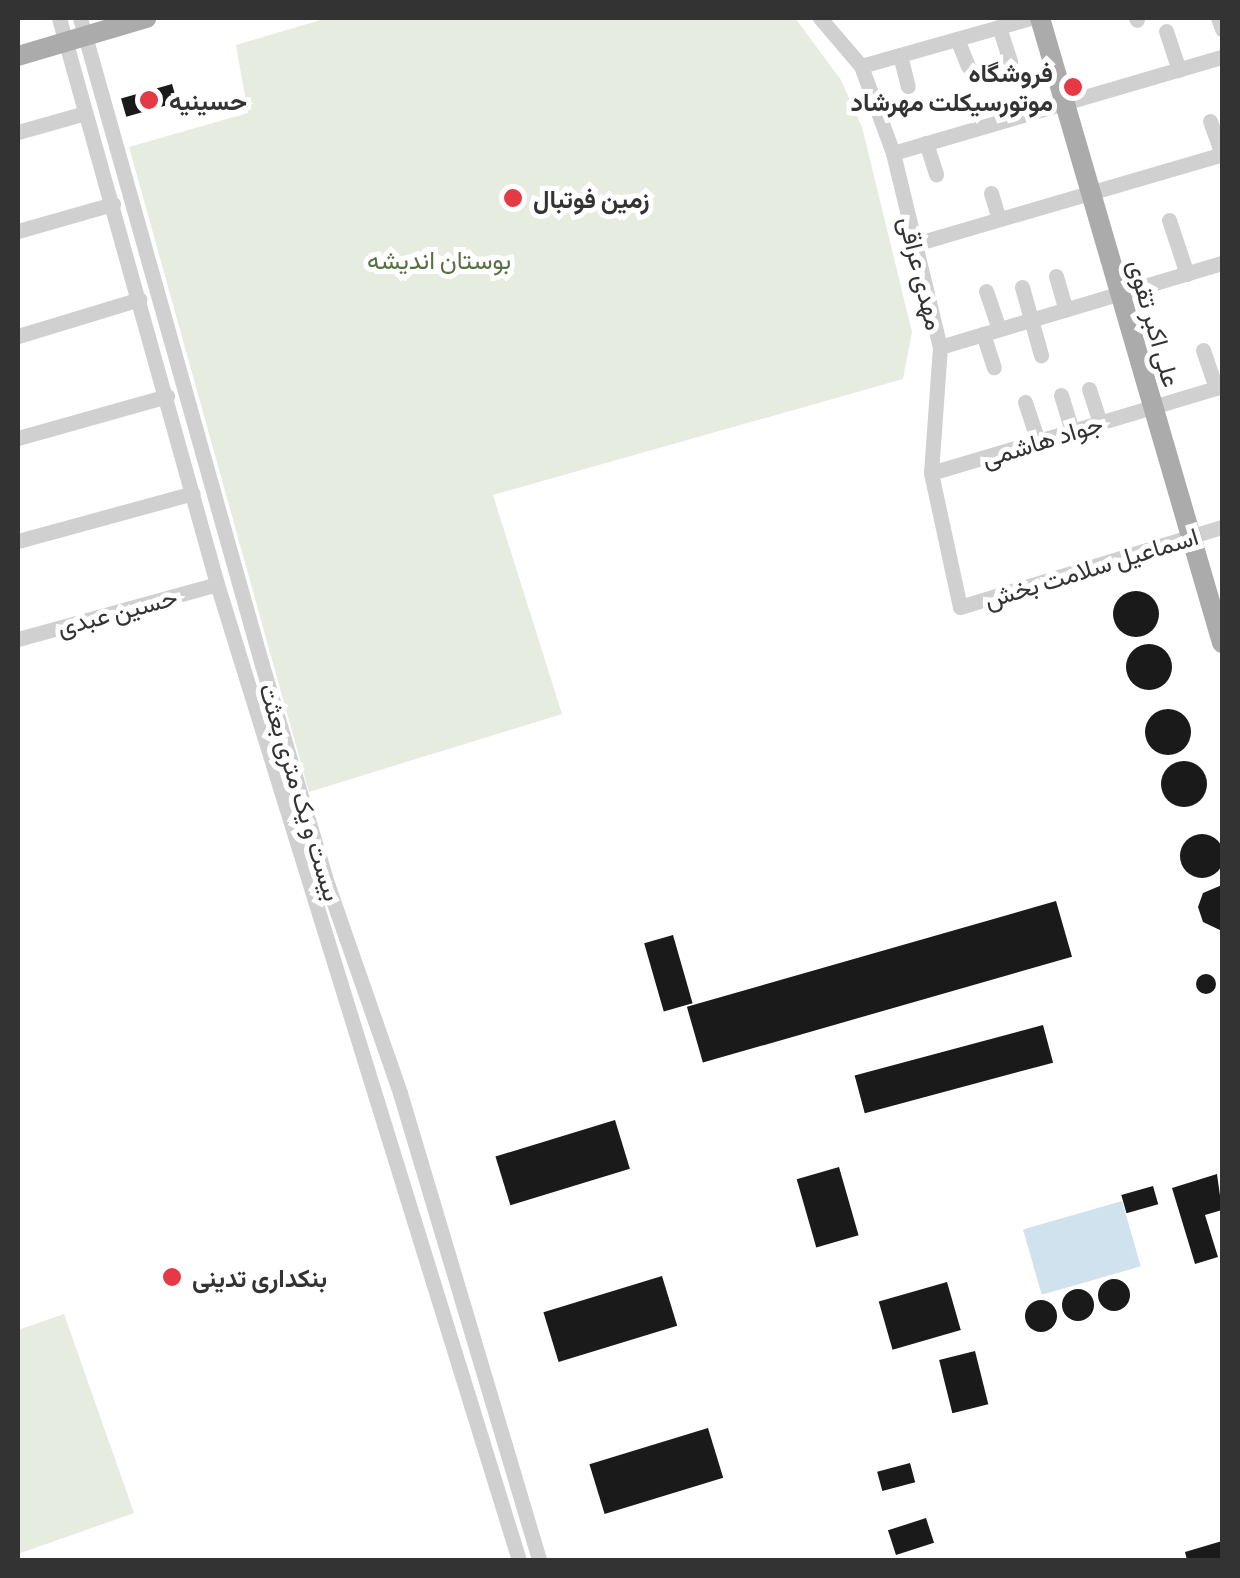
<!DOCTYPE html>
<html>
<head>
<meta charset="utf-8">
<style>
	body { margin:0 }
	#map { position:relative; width:1240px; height:1578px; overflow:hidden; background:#fff; font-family:Commissioner,Vazirmatn,sans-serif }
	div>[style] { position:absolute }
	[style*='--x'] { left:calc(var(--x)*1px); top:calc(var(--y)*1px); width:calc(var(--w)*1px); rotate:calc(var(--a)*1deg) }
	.green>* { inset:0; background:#e6ecdf }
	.water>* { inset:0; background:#cfe2ee; transform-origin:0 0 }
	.building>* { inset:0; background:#1a1a1a; transform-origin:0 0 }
	.round { border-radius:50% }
	.minor>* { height:15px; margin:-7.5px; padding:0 7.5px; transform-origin:7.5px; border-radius:7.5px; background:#d0d0d0 }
	.major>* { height:20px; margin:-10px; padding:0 10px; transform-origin:10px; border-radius:10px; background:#ababab }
	.dots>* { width:28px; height:28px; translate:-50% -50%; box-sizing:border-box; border:5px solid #fff; border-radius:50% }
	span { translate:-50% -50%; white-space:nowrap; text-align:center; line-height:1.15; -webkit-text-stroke:10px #fff; paint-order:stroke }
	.poi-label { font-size:25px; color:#333; font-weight:700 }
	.right { translate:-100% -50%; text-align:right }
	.left { translate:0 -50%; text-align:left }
	.park-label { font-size:25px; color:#56703f }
	.street-label { font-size:25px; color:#333 }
	.frame { position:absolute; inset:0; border:20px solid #333; pointer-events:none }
</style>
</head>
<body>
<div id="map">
	<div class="green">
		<div style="clip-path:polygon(327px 18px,795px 18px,841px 80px,862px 127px,912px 332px,903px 379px,493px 495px,562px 714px,309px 792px,129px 147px,248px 113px,236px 45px)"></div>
		<div style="clip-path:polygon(64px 1314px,134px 1513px,18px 1554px,18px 1330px)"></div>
	</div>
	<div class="water">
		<div style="left:1122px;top:1201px;width:68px;height:103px;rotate:74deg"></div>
	</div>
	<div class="building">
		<div style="left:172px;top:84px;width:19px;height:53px;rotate:74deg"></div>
		<div class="round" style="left:1113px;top:591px;width:46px;height:46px"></div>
		<div class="round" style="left:1126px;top:644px;width:46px;height:46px"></div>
		<div class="round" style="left:1145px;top:709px;width:46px;height:46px"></div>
		<div class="round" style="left:1161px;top:761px;width:46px;height:46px"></div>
		<div class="round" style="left:1180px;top:834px;width:44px;height:44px"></div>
		<div style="clip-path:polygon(1222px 885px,1222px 931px,1203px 922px,1198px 907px,1203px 893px)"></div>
		<div style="left:1056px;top:901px;width:58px;height:384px;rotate:74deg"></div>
		<div style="left:673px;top:935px;width:71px;height:30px;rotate:74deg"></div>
		<div class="round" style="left:1196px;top:974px;width:20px;height:20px"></div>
		<div style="left:1043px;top:1025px;width:39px;height:195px;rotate:75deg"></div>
		<div style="left:615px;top:1120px;width:51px;height:125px;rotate:73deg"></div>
		<div style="left:839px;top:1167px;width:71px;height:44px;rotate:74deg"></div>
		<div style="clip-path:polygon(1217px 1174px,1222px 1210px,1205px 1215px,1218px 1257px,1195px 1264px,1172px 1188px)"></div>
		<div style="left:1153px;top:1186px;width:19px;height:33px;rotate:74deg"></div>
		<div style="left:662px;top:1276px;width:52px;height:124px;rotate:73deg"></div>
		<div class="round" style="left:1098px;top:1279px;width:32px;height:32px"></div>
		<div style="left:947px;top:1282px;width:50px;height:71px;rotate:74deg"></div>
		<div class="round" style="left:1062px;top:1289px;width:32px;height:32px"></div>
		<div class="round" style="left:1025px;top:1300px;width:32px;height:32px"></div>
		<div style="left:975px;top:1351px;width:55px;height:37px;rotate:76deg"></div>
		<div style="left:708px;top:1428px;width:52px;height:124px;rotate:73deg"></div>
		<div style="left:910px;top:1463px;width:20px;height:34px;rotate:75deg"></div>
		<div style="left:926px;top:1518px;width:26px;height:40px;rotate:72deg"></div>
		<div style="clip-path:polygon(1222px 1541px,1222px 1560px,1187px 1560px,1185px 1552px)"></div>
	</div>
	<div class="minor">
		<div style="--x:59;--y:18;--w:588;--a:74.4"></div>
		<div style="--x:217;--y:584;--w:1022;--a:72.81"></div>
		<div style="--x:80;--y:18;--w:672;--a:74.29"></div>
		<div style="--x:262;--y:665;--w:231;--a:73.4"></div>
		<div style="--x:328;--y:886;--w:219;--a:70.8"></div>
		<div style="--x:400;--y:1093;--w:487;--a:73.4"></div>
		<div style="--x:820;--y:18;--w:63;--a:49.5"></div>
		<div style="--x:861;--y:66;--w:93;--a:69.8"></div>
		<div style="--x:893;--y:153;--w:200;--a:76.4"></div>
		<div style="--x:940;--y:347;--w:126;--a:94.1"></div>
		<div style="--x:931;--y:473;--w:137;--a:77.8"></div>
		<div style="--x:960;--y:607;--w:274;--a:-17"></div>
		<div style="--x:1136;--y:18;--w:2;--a:63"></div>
		<div style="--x:1218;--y:18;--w:12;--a:70"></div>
		<div style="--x:999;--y:27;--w:36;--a:72"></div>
		<div style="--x:1166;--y:31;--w:41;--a:71.6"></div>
		<div style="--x:957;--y:39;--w:29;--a:68"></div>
		<div style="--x:900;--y:55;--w:32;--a:76"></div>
		<div style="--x:861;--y:66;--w:177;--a:-15.8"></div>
		<div style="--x:1210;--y:121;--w:35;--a:70"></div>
		<div style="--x:18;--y:132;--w:70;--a:-15.8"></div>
		<div style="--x:926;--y:143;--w:33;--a:72"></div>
		<div style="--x:893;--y:153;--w:343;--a:-16.3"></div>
		<div style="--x:991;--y:193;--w:27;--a:73"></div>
		<div style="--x:1169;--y:220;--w:57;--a:71.6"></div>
		<div style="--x:18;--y:231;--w:99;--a:-15.9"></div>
		<div style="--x:915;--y:244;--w:320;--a:-16.3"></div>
		<div style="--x:1056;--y:276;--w:35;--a:74"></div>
		<div style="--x:1022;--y:287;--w:71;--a:74.4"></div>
		<div style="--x:986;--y:291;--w:40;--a:71.1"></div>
		<div style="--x:983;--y:334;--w:35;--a:72"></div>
		<div style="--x:18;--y:336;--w:127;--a:-16.9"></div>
		<div style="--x:940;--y:347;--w:294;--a:-16.6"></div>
		<div style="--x:1203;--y:350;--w:40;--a:71.1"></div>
		<div style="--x:1089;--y:389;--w:36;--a:72"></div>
		<div style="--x:1061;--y:395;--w:38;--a:73"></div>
		<div style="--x:1025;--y:402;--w:41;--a:71.6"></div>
		<div style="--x:18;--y:438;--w:155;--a:-15.7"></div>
		<div style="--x:931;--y:473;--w:304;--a:-16.6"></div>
		<div style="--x:18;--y:541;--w:181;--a:-15.3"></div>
		<div style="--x:18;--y:639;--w:206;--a:-15.4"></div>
	</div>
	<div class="major">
		<div style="--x:1040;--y:18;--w:651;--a:73.76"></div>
		<div style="--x:18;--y:56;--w:134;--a:-16.5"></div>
	</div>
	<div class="dots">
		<div style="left:1073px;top:87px;background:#e63946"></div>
		<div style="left:149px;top:100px;background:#e63946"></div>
		<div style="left:513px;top:198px;background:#e63946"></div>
		<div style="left:172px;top:1277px;background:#e63946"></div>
	</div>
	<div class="poi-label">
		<span class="right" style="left:1053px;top:87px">فروشگاه<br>موتورسیکلت مهرشاد</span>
		<span class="left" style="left:169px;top:100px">حسینیه</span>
		<span class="left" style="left:533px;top:198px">زمین فوتبال</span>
		<span class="left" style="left:192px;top:1277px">بنکداری تدینی</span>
	</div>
	<div class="park-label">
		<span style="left:439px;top:259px">بوستان اندیشه</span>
	</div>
	<div class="street-label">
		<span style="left:922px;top:273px;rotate:76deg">مهدی عراقی</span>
		<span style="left:1155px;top:323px;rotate:74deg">علی اکبر تقوی</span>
		<span style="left:1042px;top:440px;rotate:-17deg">جواد هاشمی</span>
		<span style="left:1091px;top:567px;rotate:-17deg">اسماعیل سلامت بخش</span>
		<span style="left:117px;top:611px;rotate:-15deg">حسین عبدی</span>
		<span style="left:301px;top:792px;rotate:73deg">بیست و یک متری بعثت</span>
	</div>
	<div class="frame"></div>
</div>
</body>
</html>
